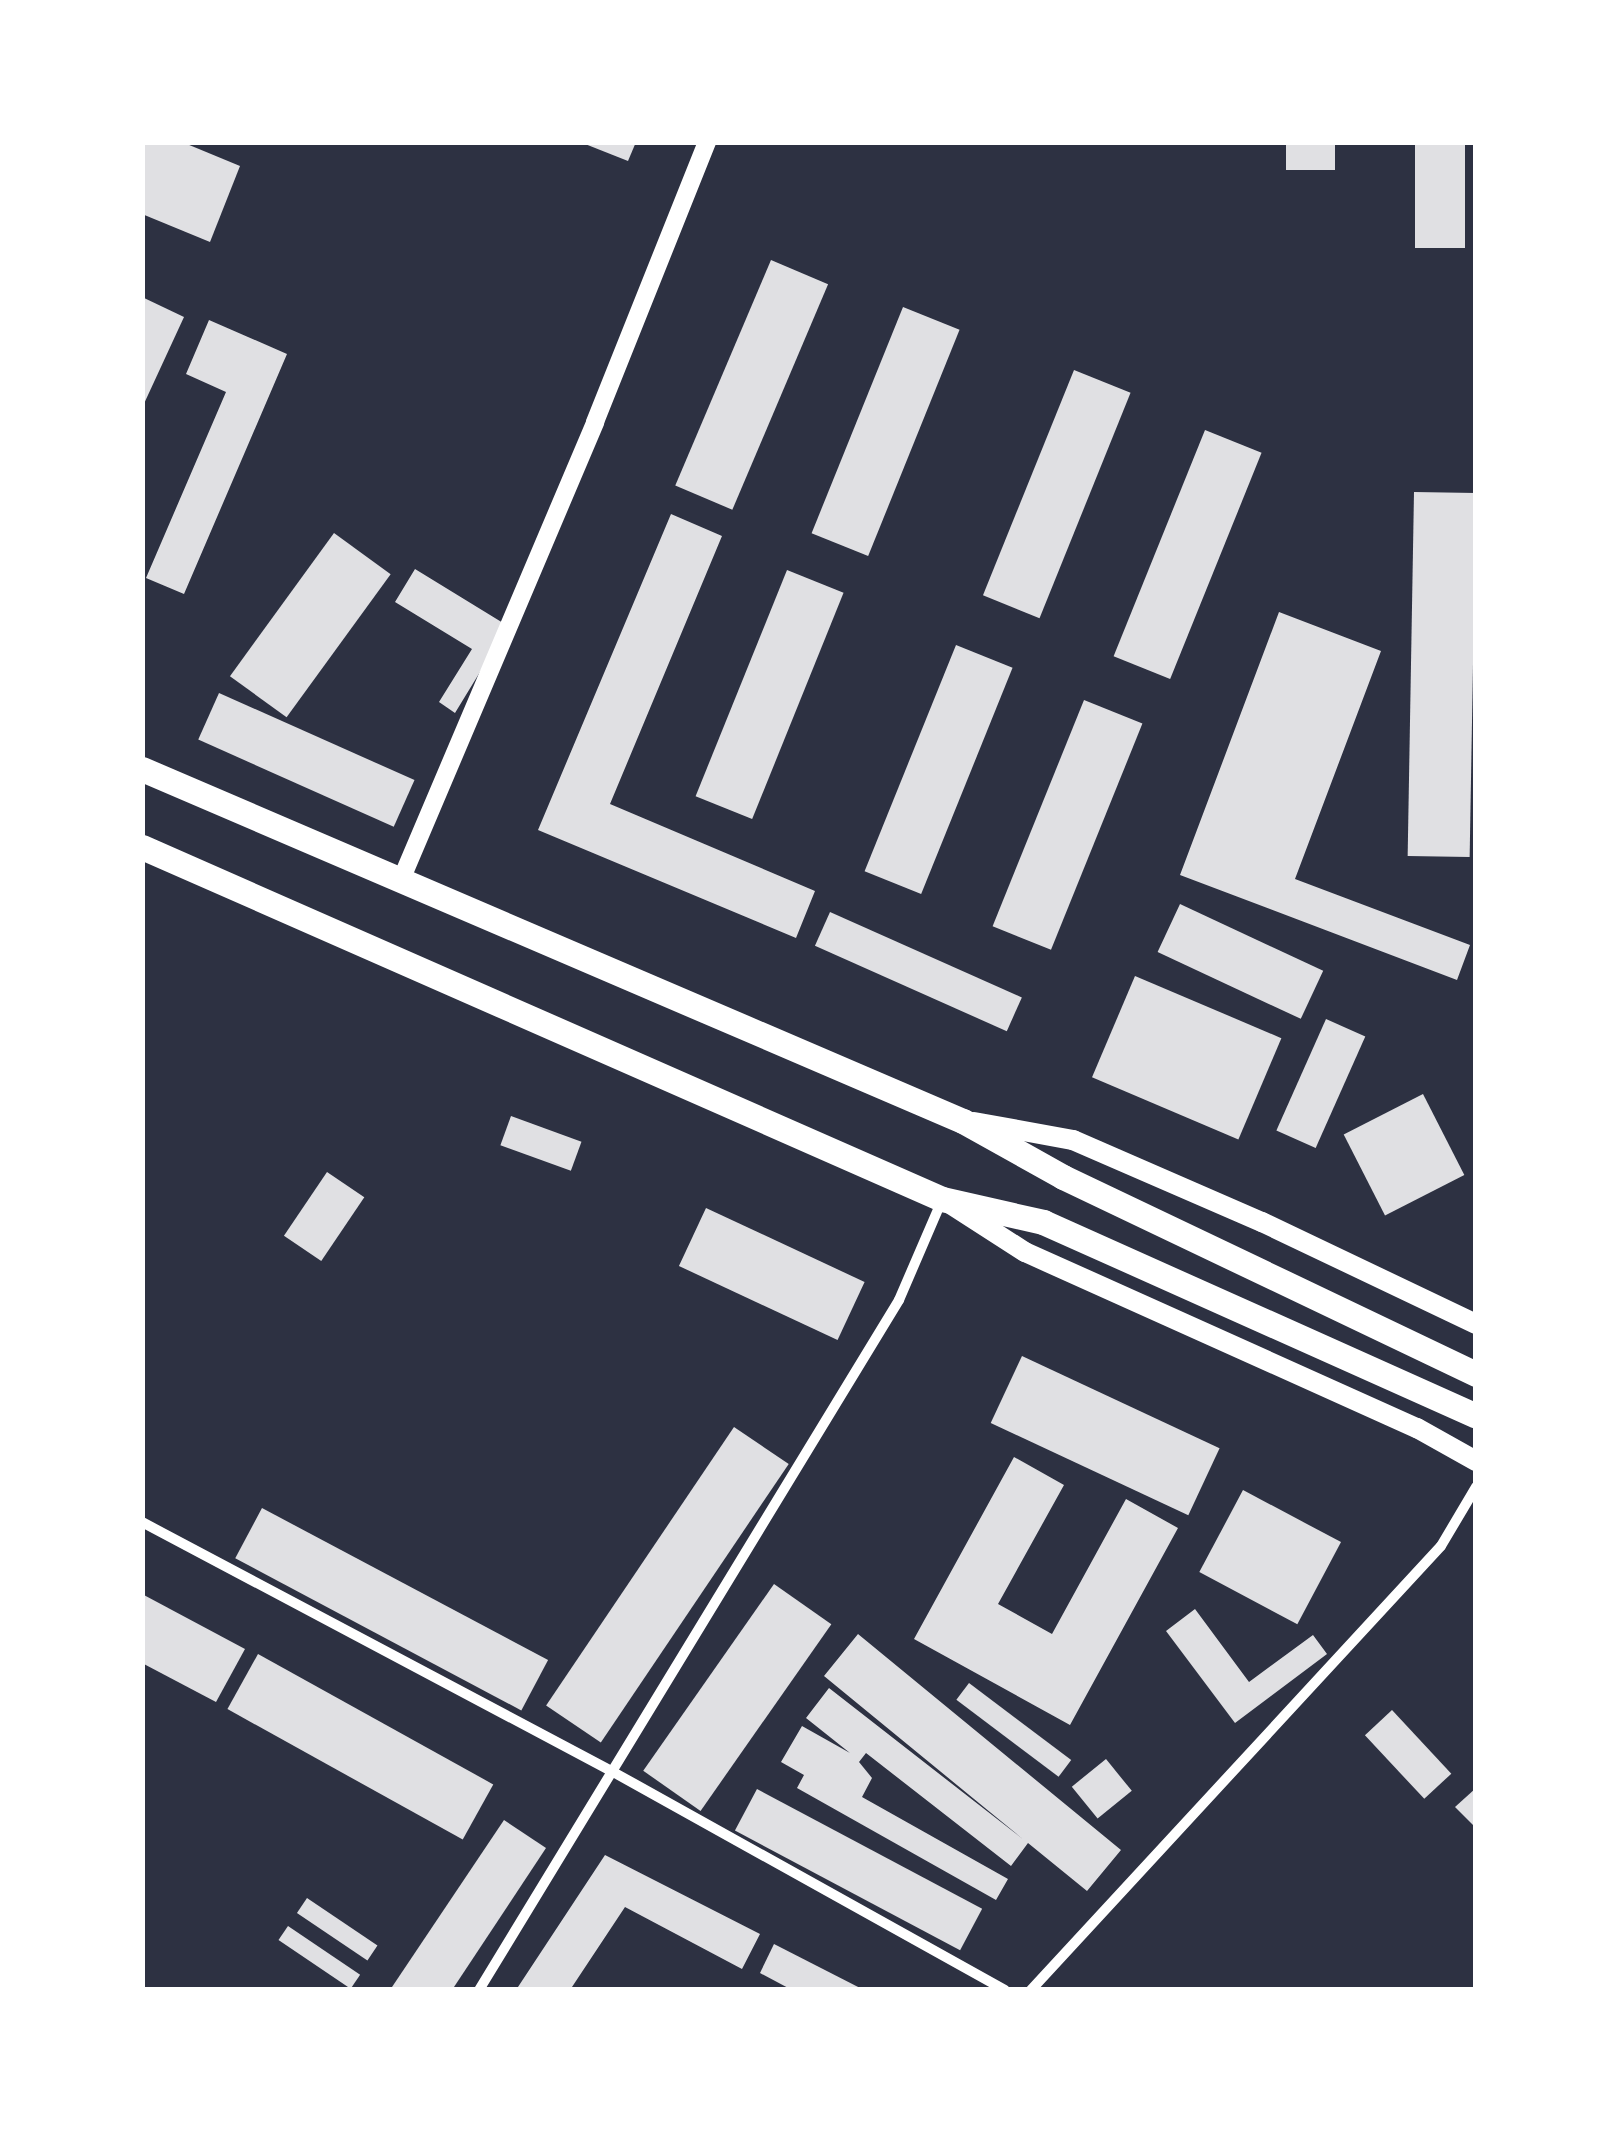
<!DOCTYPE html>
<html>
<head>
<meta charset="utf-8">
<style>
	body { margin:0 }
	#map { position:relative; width:1618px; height:2132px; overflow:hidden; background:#2d3142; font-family:"DejaVu Sans",sans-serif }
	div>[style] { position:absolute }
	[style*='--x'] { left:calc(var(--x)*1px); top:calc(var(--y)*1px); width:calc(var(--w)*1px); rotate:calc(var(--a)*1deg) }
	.building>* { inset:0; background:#e0e0e3; transform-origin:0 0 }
	.minor>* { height:10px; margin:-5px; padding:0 5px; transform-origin:5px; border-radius:5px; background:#fff }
	.tertiary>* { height:18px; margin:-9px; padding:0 9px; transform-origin:9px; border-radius:9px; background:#fff }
	.secondary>* { height:20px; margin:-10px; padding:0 10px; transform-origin:10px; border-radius:10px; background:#fff }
	.primary>* { height:25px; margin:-12.5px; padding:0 12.5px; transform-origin:12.5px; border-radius:12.5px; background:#fff }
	span { translate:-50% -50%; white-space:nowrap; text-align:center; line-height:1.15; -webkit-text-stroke:8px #fff; paint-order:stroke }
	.frame { position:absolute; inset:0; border:145px solid #fff; pointer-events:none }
</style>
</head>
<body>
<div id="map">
	<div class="building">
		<div style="clip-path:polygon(142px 142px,182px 142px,240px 166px,210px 242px,142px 214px)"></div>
		<div style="clip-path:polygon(580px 142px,636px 142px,628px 161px)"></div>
		<div style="left:1286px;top:142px;width:49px;height:28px"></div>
		<div style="left:1415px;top:142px;width:50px;height:106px"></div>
		<div style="left:771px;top:260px;width:62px;height:245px;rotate:23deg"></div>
		<div style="clip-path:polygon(142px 297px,184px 317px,142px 408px)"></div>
		<div style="left:903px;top:307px;width:61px;height:244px;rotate:22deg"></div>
		<div style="clip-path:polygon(209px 320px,287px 354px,184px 594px,146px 578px,226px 392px,186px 374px)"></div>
		<div style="left:1074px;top:370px;width:61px;height:243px;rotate:22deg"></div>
		<div style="left:1205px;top:430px;width:61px;height:244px;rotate:22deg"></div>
		<div style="left:1414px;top:492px;width:62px;height:364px;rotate:1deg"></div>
		<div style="clip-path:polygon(671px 514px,722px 536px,610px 804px,815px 891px,796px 938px,538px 830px)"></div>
		<div style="left:334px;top:533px;width:70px;height:177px;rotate:36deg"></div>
		<div style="clip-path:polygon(415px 569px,508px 626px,455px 713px,439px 702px,472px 649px,395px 602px)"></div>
		<div style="left:787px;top:570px;width:61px;height:244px;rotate:22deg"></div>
		<div style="clip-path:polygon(1279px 612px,1381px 651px,1295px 879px,1470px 945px,1457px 980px,1180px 875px)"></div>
		<div style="left:956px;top:645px;width:61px;height:244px;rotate:22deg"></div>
		<div style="left:219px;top:693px;width:214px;height:51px;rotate:24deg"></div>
		<div style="left:1084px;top:700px;width:63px;height:244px;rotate:22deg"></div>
		<div style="left:1180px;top:904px;width:158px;height:53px;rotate:25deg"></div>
		<div style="left:830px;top:912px;width:210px;height:37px;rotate:24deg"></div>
		<div style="left:1135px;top:976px;width:159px;height:110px;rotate:23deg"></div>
		<div style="left:1326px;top:1019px;width:43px;height:122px;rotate:24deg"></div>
		<div style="left:1423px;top:1094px;width:91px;height:89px;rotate:63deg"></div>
		<div style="left:511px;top:1116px;width:75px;height:31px;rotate:20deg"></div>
		<div style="left:327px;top:1172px;width:45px;height:77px;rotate:34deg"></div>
		<div style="left:706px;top:1208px;width:175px;height:64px;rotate:25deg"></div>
		<div style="left:1022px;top:1356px;width:218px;height:74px;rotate:25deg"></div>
		<div style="left:734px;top:1427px;width:66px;height:336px;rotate:34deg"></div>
		<div style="clip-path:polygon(1014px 1457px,1064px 1485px,998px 1604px,1052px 1634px,1126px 1499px,1178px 1528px,1070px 1725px,914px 1639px)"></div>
		<div style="left:1243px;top:1490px;width:111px;height:93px;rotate:28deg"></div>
		<div style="left:262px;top:1508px;width:324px;height:57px;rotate:28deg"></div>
		<div style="left:774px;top:1584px;width:70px;height:228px;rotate:35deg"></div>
		<div style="clip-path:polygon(142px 1594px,245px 1649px,216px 1702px,142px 1663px)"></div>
		<div style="clip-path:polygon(1195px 1609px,1249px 1682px,1313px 1635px,1327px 1654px,1235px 1723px,1166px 1631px)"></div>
		<div style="clip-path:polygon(858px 1634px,1121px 1850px,1087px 1891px,1028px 1843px,1011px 1866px,866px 1753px,859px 1762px,872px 1778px,862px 1797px,1008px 1879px,996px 1900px,797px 1788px,804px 1775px,781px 1762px,802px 1726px,850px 1753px,806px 1718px,829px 1688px,1024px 1840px,824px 1676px)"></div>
		<div style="left:258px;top:1654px;width:269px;height:63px;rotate:29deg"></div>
		<div style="left:969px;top:1683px;width:128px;height:21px;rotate:37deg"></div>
		<div style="left:1392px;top:1710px;width:87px;height:37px;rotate:47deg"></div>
		<div style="left:1106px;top:1759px;width:41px;height:44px;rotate:51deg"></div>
		<div style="clip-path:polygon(1476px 1788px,1476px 1828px,1455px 1807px)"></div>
		<div style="left:757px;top:1789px;width:255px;height:47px;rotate:28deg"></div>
		<div style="clip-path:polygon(504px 1820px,546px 1848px,452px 1990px,390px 1990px)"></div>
		<div style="clip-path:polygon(605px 1855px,760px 1934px,742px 1969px,625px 1907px,570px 1990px,516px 1990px)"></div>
		<div style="left:307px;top:1898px;width:85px;height:18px;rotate:34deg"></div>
		<div style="left:288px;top:1926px;width:87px;height:17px;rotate:34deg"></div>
		<div style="clip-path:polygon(774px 1944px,864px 1990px,792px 1990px,760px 1973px)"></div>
	</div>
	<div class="minor">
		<div style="--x:142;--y:1522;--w:535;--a:27.95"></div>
		<div style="--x:615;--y:1773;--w:446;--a:29.1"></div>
		<div style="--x:479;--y:1990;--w:808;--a:-58.67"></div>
		<div style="--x:899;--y:1300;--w:109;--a:-66.7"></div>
		<div style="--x:1031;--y:1990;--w:604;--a:-47.28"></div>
		<div style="--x:1441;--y:1546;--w:69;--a:-59.3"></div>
	</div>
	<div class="tertiary">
		<div style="--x:401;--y:880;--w:497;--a:-67"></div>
		<div style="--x:595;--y:422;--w:302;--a:-68.2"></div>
	</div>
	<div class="secondary">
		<div style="--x:974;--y:1122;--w:101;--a:10.3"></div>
		<div style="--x:1073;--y:1140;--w:206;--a:23.5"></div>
		<div style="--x:1262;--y:1222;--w:237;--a:25.5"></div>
		<div style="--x:952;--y:1205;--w:87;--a:32.8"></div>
		<div style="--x:1025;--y:1252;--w:430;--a:24.2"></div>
		<div style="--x:1417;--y:1428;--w:68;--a:29.2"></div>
	</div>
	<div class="primary">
		<div style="--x:142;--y:769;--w:893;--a:23.21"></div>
		<div style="--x:963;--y:1121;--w:115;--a:29.2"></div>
		<div style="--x:1063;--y:1177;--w:458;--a:25.5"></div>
		<div style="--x:142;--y:847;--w:874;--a:23.75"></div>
		<div style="--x:942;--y:1199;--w:104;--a:12.8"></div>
		<div style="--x:1043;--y:1222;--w:474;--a:24.1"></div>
	</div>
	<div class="frame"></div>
</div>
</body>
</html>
